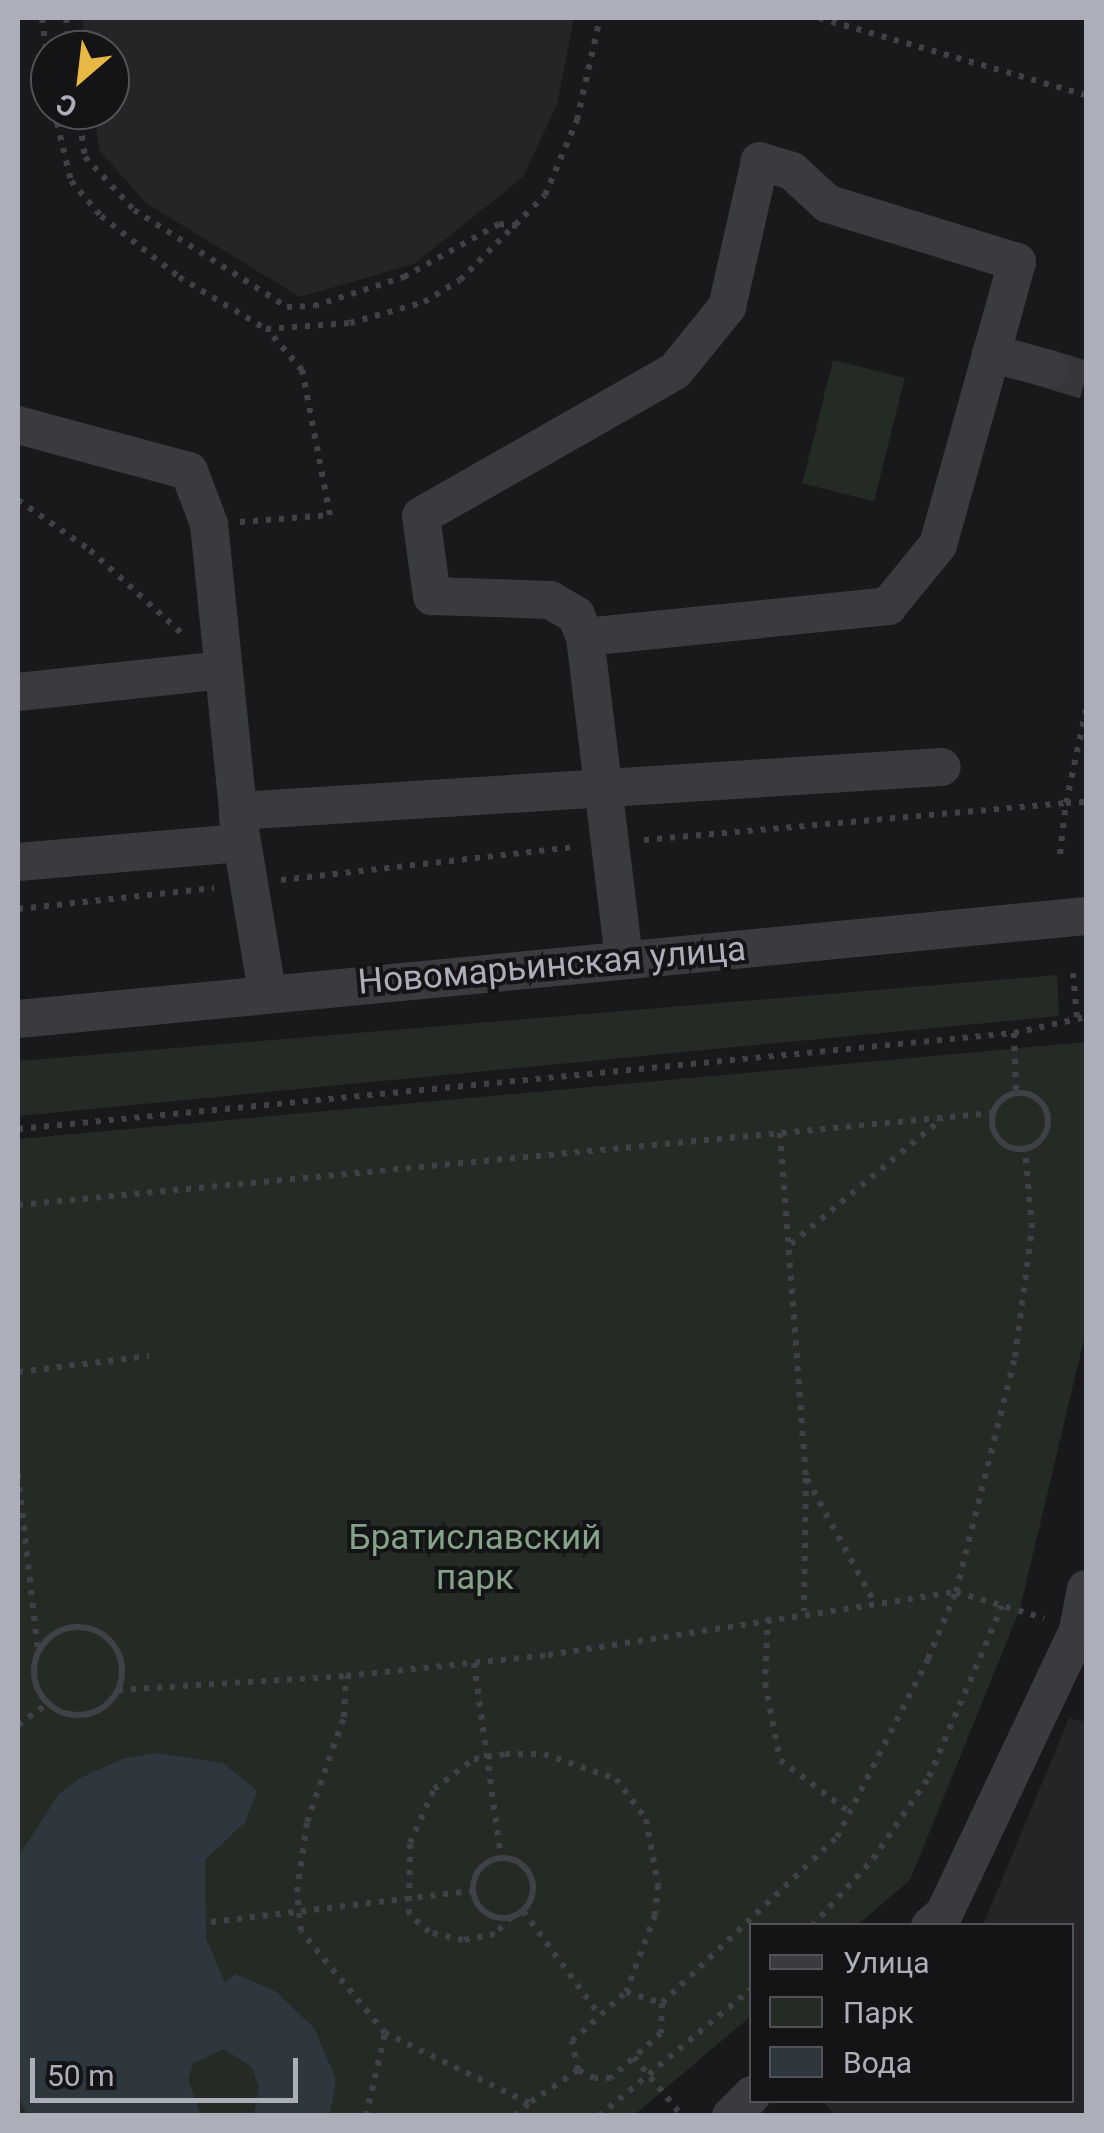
<!DOCTYPE html>
<html>
<head>
<meta charset="utf-8">
<style>
	body { margin:0 }
	#map { position:relative; width:1104px; height:2133px; overflow:hidden; background:#19191b; font-family:Roboto,sans-serif }
	div>[style] { position:absolute }
	[style*='--x'] { left:calc(var(--x)*1px); top:calc(var(--y)*1px); width:calc(var(--w)*1px); rotate:calc(var(--a)*1deg) }
	.built>* { inset:0; background:#252528 }
	.green>* { inset:0; background:#232b24; transform-origin:0 0 }
	.water>* { inset:0; background:#2f373e }
	.minor-tunnel>* { height:38px; margin-top:-19px; transform-origin:0; background:repeating-linear-gradient(90deg,#36373b 0 38px,transparent 0 57px) }
	.path>* { height:6px; margin-top:-3px; transform-origin:0; background:repeating-linear-gradient(90deg,#404146 0 5px,transparent 0 13px) }
	.path>.ring { margin:-3px; padding:0; box-sizing:content-box; background:none; border:6px solid #404146; border-radius:50% }
	.minor>* { height:38px; margin:-19px; padding:0 19px; transform-origin:19px; border-radius:19px; background:#3a3b3f }
	span { translate:-50% -50%; white-space:nowrap; text-align:center; line-height:1.15; -webkit-text-stroke:8px #141416; paint-order:stroke }
	.street-label { font-size:35px; color:#acafba }
	.park-label { font-size:35px; color:#84a388 }
	.frame { position:absolute; inset:0; border:20px solid #acafba; pointer-events:none }
	.legend { position:absolute; left:749px; top:1923px; width:325px; height:180px; box-sizing:border-box; background:#141416; border:2px solid #515258; margin:0; padding:12px 18px; list-style:none; font-size:30px; color:#acafba }
	.legend li { display:flex; align-items:center; gap:20px; height:50px }
	.legend b { width:50px; border:2px solid #515258 }
	.north { position:absolute; left:30px; top:30px; width:100px; height:100px; box-sizing:border-box; background:#141416; border:2px solid #515258; border-radius:50%; rotate:208deg; font-size:28px; font-weight:700; line-height:40px; text-align:center; color:#acafba }
	.north::after { content:''; display:block; margin:auto; width:35px; height:45px; background:#e7b844; clip-path:polygon(50% 0,100% 100%,50% 72%,0 100%) }
	.scale { position:absolute; left:30px; top:2058px; width:268px; height:45px; box-sizing:border-box; border:5px solid #acafba; border-top:0; padding-left:12px; font-size:30px; line-height:35px; white-space:nowrap; color:#acafba; -webkit-text-stroke:8px #141416; paint-order:stroke }
</style>
</head>
<body>
<div id="map">
	<div class="built">
		<div style="clip-path:polygon(82px 18px,574px 18px,557px 104px,523px 177px,414px 264px,300px 297px,146px 203px,99px 150px,94px 110px,110px 110px,110px 50px,86px 50px)"></div>
		<div style="clip-path:polygon(1069px 1718px,1086px 1722px,1086px 2115px,835px 2115px,823px 2101px,1072px 2100px,1072px 1926px,983px 1925px)"></div>
	</div>
	<div class="green">
		<div style="left:833px;top:360px;width:74px;height:127px;rotate:14deg"></div>
		<div style="clip-path:polygon(1057px 975px,1059px 1016px,18px 1116px,18px 1061px)"></div>
		<div style="clip-path:polygon(1086px 1042px,1085px 1335px,1020px 1609px,910px 1880px,857px 1925px,752px 1926px,751px 2016px,634px 2115px,18px 2116px,18px 1139px)"></div>
	</div>
	<div class="water">
		<div style="clip-path:polygon(156px 1753px,223px 1763px,257px 1791px,245px 1822px,205px 1860px,206px 1939px,225px 1983px,236px 1974px,275px 1991px,314px 2028px,336px 2079px,330px 2115px,254px 2115px,259px 2088px,252px 2067px,224px 2049px,193px 2063px,188px 2080px,201px 2115px,28px 2115px,23px 2107px,18px 2093px,18px 1857px,59px 1794px,80px 1778px,125px 1758px)"></div>
	</div>
	<div class="minor-tunnel">
		<div style="--x:1049;--y:369;--w:39;--a:17"></div>
	</div>
	<div class="path">
		<div style="--x:42;--y:18;--w:62;--a:82.5"></div>
		<div style="--x:66;--y:18;--w:32;--a:83"></div>
		<div style="--x:819;--y:18;--w:278;--a:16.1"></div>
		<div style="--x:54;--y:110;--w:73;--a:76.5"></div>
		<div style="--x:71;--y:181;--w:46;--a:49.4"></div>
		<div style="--x:101;--y:216;--w:99;--a:38"></div>
		<div style="--x:179;--y:277;--w:101;--a:30.9"></div>
		<div style="--x:266;--y:329;--w:84;--a:-4.1"></div>
		<div style="--x:350;--y:323;--w:77;--a:-15.8"></div>
		<div style="--x:424;--y:302;--w:42;--a:-31.4"></div>
		<div style="--x:460;--y:280;--w:120;--a:-45"></div>
		<div style="--x:545;--y:195;--w:82;--a:-66.9"></div>
		<div style="--x:577;--y:120;--w:105;--a:-77.3"></div>
		<div style="--x:78;--y:110;--w:48;--a:81.5"></div>
		<div style="--x:85;--y:157;--w:72;--a:47.2"></div>
		<div style="--x:134;--y:210;--w:181;--a:32.4"></div>
		<div style="--x:287;--y:307;--w:27;--a:-2"></div>
		<div style="--x:314;--y:306;--w:95;--a:-17.9"></div>
		<div style="--x:404;--y:277;--w:109;--a:-29.2"></div>
		<div style="--x:499;--y:224;--w:20;--a:6"></div>
		<div style="--x:18;--y:500;--w:88;--a:34.8"></div>
		<div style="--x:90;--y:550;--w:128;--a:42.2"></div>
		<div style="--x:240;--y:522;--w:90;--a:-4.4"></div>
		<div style="--x:330;--y:515;--w:148;--a:-100.9"></div>
		<div style="--x:302;--y:370;--w:54;--a:-130.5"></div>
		<div style="--x:644;--y:840;--w:424;--a:-5"></div>
		<div style="--x:1066;--y:803;--w:95;--a:-77.9"></div>
		<div style="--x:1060;--y:854;--w:51;--a:-83.3"></div>
		<div style="--x:1066;--y:803;--w:20;--a:-3"></div>
		<div style="--x:281;--y:880;--w:298;--a:-6.4"></div>
		<div style="--x:18;--y:909;--w:197;--a:-6.1"></div>
		<div style="--x:1073;--y:973;--w:45;--a:84.9"></div>
		<div style="--x:1014;--y:1033;--w:60;--a:88.1"></div>
		<div class="ring" style="left:992px;top:1093px;width:50px;height:50px"></div>
		<div style="--x:18;--y:1129;--w:1001;--a:-5.51"></div>
		<div style="--x:1014;--y:1033;--w:74;--a:-12.5"></div>
		<div style="--x:780;--y:1133;--w:346;--a:85.7"></div>
		<div style="--x:806;--y:1478;--w:133;--a:90.9"></div>
		<div style="--x:18;--y:1205;--w:979;--a:-5.39"></div>
		<div style="--x:791;--y:1244;--w:197;--a:-39.7"></div>
		<div style="--x:18;--y:1372;--w:132;--a:-7"></div>
		<div style="--x:18;--y:1474;--w:179;--a:83.6"></div>
		<div style="--x:807;--y:1479;--w:138;--a:61.4"></div>
		<div style="--x:768;--y:1617;--w:66;--a:92.6"></div>
		<div style="--x:765;--y:1683;--w:78;--a:79"></div>
		<div style="--x:780;--y:1760;--w:90;--a:36.9"></div>
		<div class="ring" style="left:34px;top:1627px;width:82px;height:82px"></div>
		<div style="--x:474;--y:1663;--w:197;--a:82.1"></div>
		<div style="--x:118;--y:1690;--w:228;--a:-3.5"></div>
		<div style="--x:18;--y:1725;--w:37;--a:-36"></div>
		<div class="ring" style="left:473px;top:1858px;width:54px;height:54px"></div>
		<div style="--x:523;--y:1911;--w:130;--a:53.7"></div>
		<div style="--x:511;--y:1917;--w:23;--a:133"></div>
		<div style="--x:495;--y:1934;--w:33;--a:169"></div>
		<div style="--x:463;--y:1940;--w:35;--a:-167"></div>
		<div style="--x:429;--y:1932;--w:27;--a:-138"></div>
		<div style="--x:409;--y:1914;--w:71;--a:-89.2"></div>
		<div style="--x:410;--y:1843;--w:59;--a:-66"></div>
		<div style="--x:434;--y:1789;--w:50;--a:-36.9"></div>
		<div style="--x:474;--y:1759;--w:31;--a:-9"></div>
		<div style="--x:505;--y:1754;--w:39;--a:0"></div>
		<div style="--x:544;--y:1754;--w:76;--a:19.1"></div>
		<div style="--x:616;--y:1779;--w:50;--a:53.1"></div>
		<div style="--x:646;--y:1819;--w:67;--a:79.7"></div>
		<div style="--x:658;--y:1885;--w:30;--a:96"></div>
		<div style="--x:655;--y:1915;--w:82;--a:110.6"></div>
		<div style="--x:211;--y:1922;--w:263;--a:-6.8"></div>
		<div style="--x:812;--y:1926;--w:91;--a:-47.7"></div>
		<div style="--x:873;--y:1859;--w:99;--a:-55.7"></div>
		<div style="--x:929;--y:1777;--w:186;--a:-66.9"></div>
		<div style="--x:626;--y:1992;--w:38;--a:17"></div>
		<div style="--x:662;--y:2003;--w:30;--a:92"></div>
		<div style="--x:661;--y:2033;--w:67;--a:138"></div>
		<div style="--x:611;--y:2078;--w:16;--a:180"></div>
		<div style="--x:595;--y:2078;--w:19;--a:-155"></div>
		<div style="--x:578;--y:2070;--w:30;--a:-102"></div>
		<div style="--x:572;--y:2041;--w:73;--a:-42.2"></div>
		<div style="--x:662;--y:2003;--w:241;--a:-43.5"></div>
		<div style="--x:837;--y:1837;--w:200;--a:-62.9"></div>
		<div style="--x:928;--y:1659;--w:73;--a:-67.3"></div>
		<div style="--x:956;--y:1592;--w:242;--a:-75.9"></div>
		<div style="--x:1015;--y:1357;--w:130;--a:-82.5"></div>
		<div style="--x:1032;--y:1228;--w:79;--a:-95.1"></div>
		<div style="--x:634;--y:2057;--w:76;--a:50.9"></div>
		<div style="--x:578;--y:2070;--w:59;--a:146"></div>
		<div style="--x:529;--y:2103;--w:160;--a:-154.1"></div>
		<div style="--x:385;--y:2033;--w:132;--a:-129.5"></div>
		<div style="--x:301;--y:1931;--w:39;--a:-96"></div>
		<div style="--x:297;--y:1892;--w:71;--a:-81.9"></div>
		<div style="--x:307;--y:1822;--w:111;--a:-70.6"></div>
		<div style="--x:344;--y:1717;--w:41;--a:-87.2"></div>
		<div style="--x:346;--y:1676;--w:203;--a:-5.9"></div>
		<div style="--x:548;--y:1655;--w:413;--a:-8.8"></div>
		<div style="--x:956;--y:1592;--w:92;--a:16.5"></div>
		<div style="--x:366;--y:2116;--w:85;--a:-77.1"></div>
		<div style="--x:515;--y:2116;--w:19;--a:-43"></div>
		<div style="--x:599;--y:2116;--w:199;--a:-39.9"></div>
	</div>
	<div class="minor">
		<div style="--x:991;--y:353;--w:60;--a:15.4"></div>
		<div style="--x:18;--y:425;--w:177;--a:15.1"></div>
		<div style="--x:189;--y:471;--w:57;--a:69.3"></div>
		<div style="--x:209;--y:524;--w:288;--a:84.2"></div>
		<div style="--x:238;--y:811;--w:705;--a:-3.58"></div>
		<div style="--x:585;--y:637;--w:305;--a:-5.8"></div>
		<div style="--x:888;--y:606;--w:79;--a:-50.7"></div>
		<div style="--x:938;--y:545;--w:294;--a:-74.4"></div>
		<div style="--x:1017;--y:262;--w:198;--a:-162.9"></div>
		<div style="--x:828;--y:204;--w:49;--a:-137.5"></div>
		<div style="--x:792;--y:171;--w:34;--a:-163"></div>
		<div style="--x:760;--y:161;--w:150;--a:102.7"></div>
		<div style="--x:727;--y:307;--w:82;--a:129.1"></div>
		<div style="--x:675;--y:371;--w:292;--a:150.3"></div>
		<div style="--x:421;--y:516;--w:81;--a:82.2"></div>
		<div style="--x:432;--y:596;--w:118;--a:1.9"></div>
		<div style="--x:550;--y:600;--w:30;--a:30"></div>
		<div style="--x:576;--y:615;--w:24;--a:68"></div>
		<div style="--x:585;--y:637;--w:324;--a:83.1"></div>
		<div style="--x:18;--y:692;--w:207;--a:-6.1"></div>
		<div style="--x:238;--y:818;--w:176;--a:80.5"></div>
		<div style="--x:18;--y:862;--w:223;--a:-4.9"></div>
		<div style="--x:18;--y:1019;--w:1073;--a:-5.51"></div>
		<div style="--x:930;--y:1926;--w:18;--a:-41"></div>
		<div style="--x:944;--y:1914;--w:314;--a:-64.7"></div>
		<div style="--x:1078;--y:1630;--w:42;--a:-79"></div>
		<div style="--x:731;--y:2116;--w:30;--a:-45"></div>
	</div>
	<div class="street-label">
		<span style="left:552px;top:966px;rotate:-5deg">Новомарьинская улица</span>
	</div>
	<div class="park-label">
		<span style="left:475px;top:1558px">Братиславский<br>парк</span>
	</div>
	<div class="frame"></div>
	<ul class="legend">
	<li><b style="height:12px;background:#3a3b3f"></b>Улица</li>
	<li><b style="height:28px;background:#232b24"></b>Парк</li>
	<li><b style="height:28px;background:#2f373e"></b>Вода</li>
	</ul>
	<div class="north">С</div>
	<div class="scale">50 m</div>
</div>
</body>
</html>
